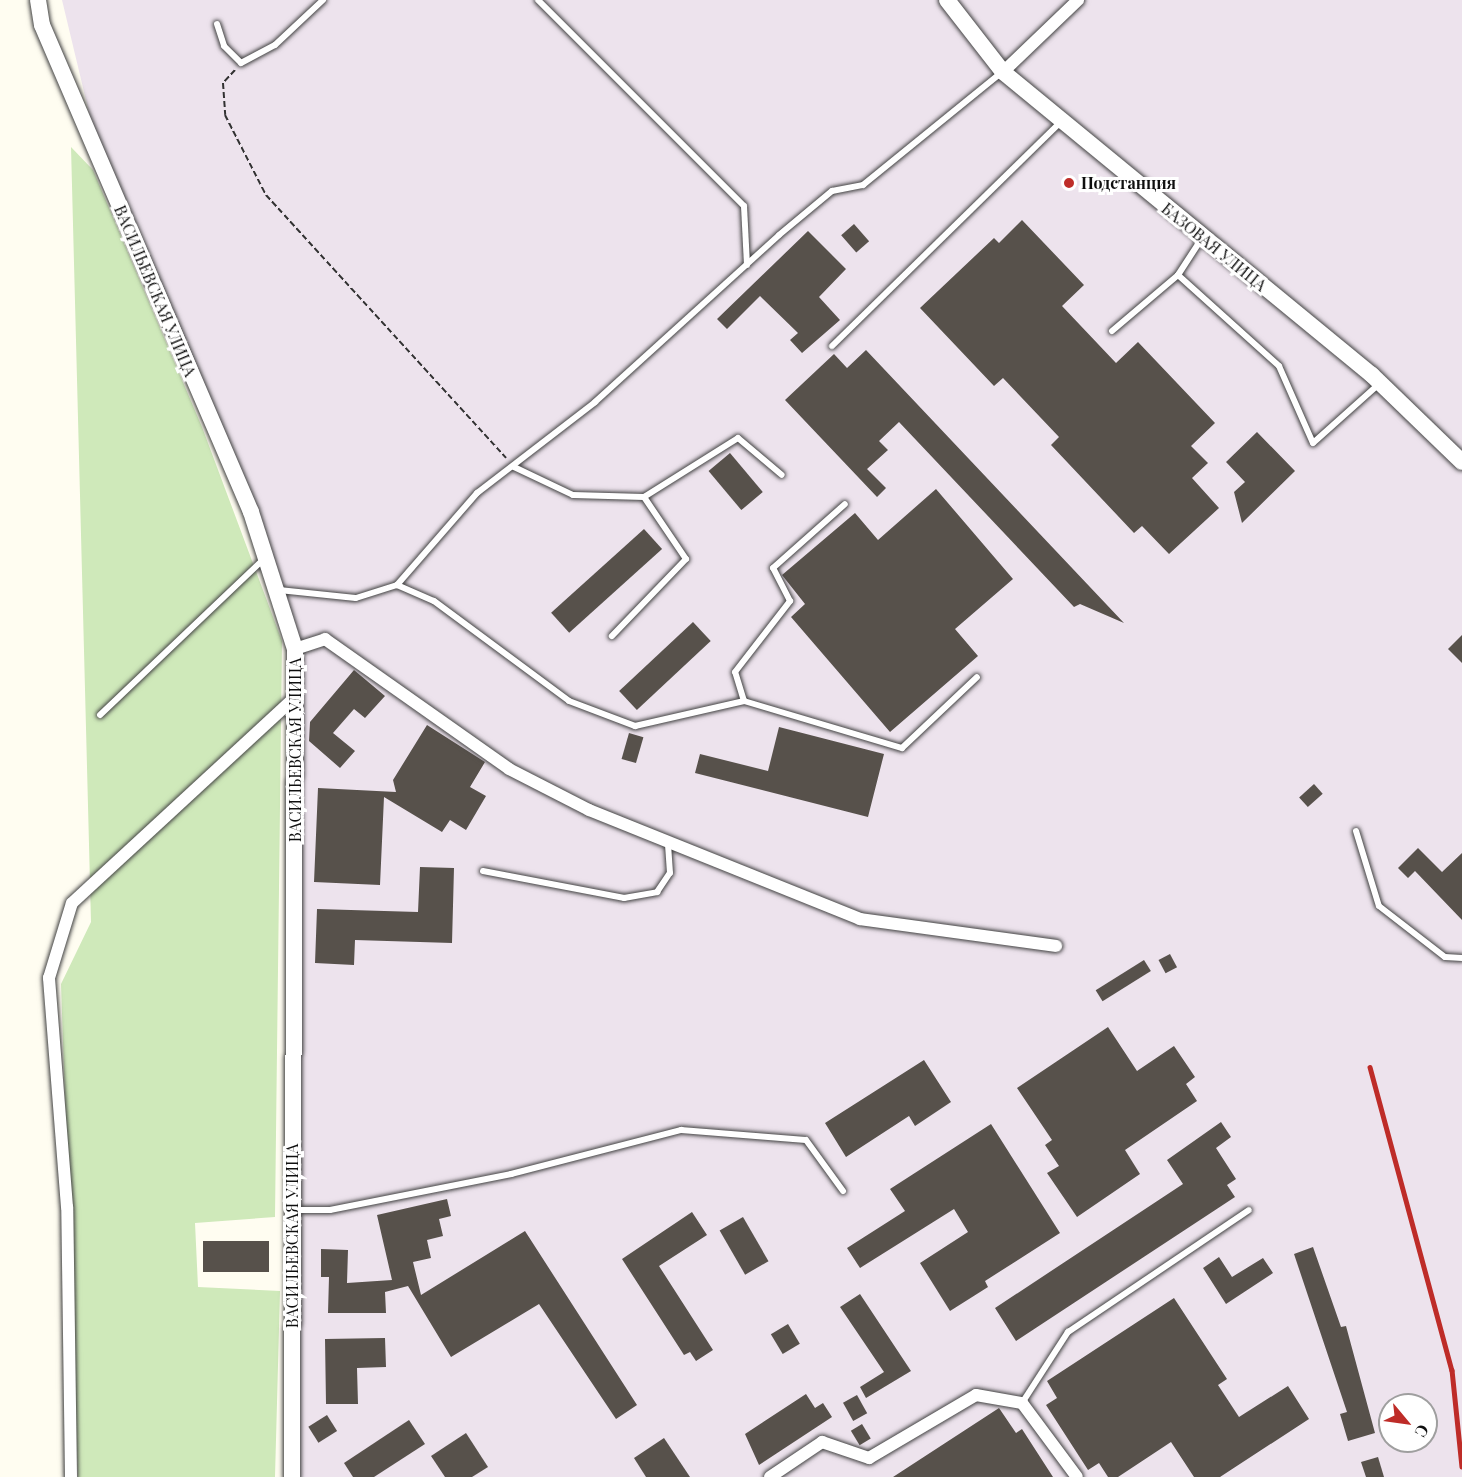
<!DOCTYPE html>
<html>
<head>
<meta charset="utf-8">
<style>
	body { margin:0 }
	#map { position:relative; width:1462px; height:1477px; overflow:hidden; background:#fffdf1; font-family:"Playfair Display",serif }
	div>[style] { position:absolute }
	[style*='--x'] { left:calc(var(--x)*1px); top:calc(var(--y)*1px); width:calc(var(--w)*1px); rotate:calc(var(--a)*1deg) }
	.industrial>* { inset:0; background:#ede3ed }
	.green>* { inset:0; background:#cfe9ba }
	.building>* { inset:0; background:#57514b; transform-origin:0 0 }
	.path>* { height:2px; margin-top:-1px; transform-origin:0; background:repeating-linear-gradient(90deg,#313131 0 6px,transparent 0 9px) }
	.roads { filter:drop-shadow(0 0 2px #424242) drop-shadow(0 0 2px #424242) }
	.service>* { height:6px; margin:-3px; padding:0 3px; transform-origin:3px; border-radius:3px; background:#fff }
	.minor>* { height:12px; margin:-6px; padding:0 6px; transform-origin:6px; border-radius:6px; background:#fff }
	.tertiary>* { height:16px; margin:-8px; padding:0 8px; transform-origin:8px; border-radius:8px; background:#fff }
	.rail>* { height:4.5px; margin:-2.25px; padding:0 2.25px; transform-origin:2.25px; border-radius:2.25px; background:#be2c28 }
	.dots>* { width:16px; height:16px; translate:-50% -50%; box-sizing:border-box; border:3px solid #fff; border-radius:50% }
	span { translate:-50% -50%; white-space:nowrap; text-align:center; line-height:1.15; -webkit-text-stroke:6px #fff; paint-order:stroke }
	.poi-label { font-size:16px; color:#0f0f0f; font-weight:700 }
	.left { translate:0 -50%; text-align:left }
	.street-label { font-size:16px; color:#0f0f0f }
	.north { position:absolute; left:1378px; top:1393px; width:60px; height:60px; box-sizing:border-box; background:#fff; border:2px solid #9f9f9f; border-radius:50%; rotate:119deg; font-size:16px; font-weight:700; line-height:24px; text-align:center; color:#0f0f0f }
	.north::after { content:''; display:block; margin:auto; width:21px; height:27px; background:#be2c28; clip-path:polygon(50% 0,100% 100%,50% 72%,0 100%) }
</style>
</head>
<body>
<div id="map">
	<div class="industrial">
		<div style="clip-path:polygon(evenodd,62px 0,1462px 0,1462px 1477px,292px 1477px,295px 649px,276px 582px,102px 167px,62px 0,1390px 1405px,1426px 1405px,1426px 1441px,1390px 1441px,1390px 1405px)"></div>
	</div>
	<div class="green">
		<div style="clip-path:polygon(71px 147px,93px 170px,202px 427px,282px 641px,275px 1217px,195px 1223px,198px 1287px,280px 1291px,275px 1477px,78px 1477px,61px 984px,91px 922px)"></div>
	</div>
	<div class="building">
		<div style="clip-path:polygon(1022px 220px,1084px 285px,1062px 306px,1116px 363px,1138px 342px,1215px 423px,1191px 446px,1208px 463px,1192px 478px,1219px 508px,1169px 554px,1142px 526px,1134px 533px,1051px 445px,1059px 437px,1003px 378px,994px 386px,920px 308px,994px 238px,999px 243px)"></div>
		<div style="left:854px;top:224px;width:23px;height:17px;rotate:49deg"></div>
		<div style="clip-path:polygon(808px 231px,846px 269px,819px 297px,840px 320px,802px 353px,790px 340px,798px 333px,760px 296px,727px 329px,717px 319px)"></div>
		<div style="clip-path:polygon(866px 350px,1124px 623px,1080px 604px,1074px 607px,899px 422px,879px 441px,888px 450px,867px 469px,886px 488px,877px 497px,785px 400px,834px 354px,847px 368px)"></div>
		<div style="clip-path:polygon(1257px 432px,1295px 471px,1242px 523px,1234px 492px,1245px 482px,1226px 462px)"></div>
		<div style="left:730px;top:453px;width:51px;height:28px;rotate:50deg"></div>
		<div style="clip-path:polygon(936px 489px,1013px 579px,955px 629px,978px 656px,890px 732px,791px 617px,805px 604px,782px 575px,855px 513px,878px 540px)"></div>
		<div style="left:644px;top:529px;width:27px;height:125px;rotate:48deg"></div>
		<div style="left:693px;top:622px;width:26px;height:101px;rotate:47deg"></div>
		<div style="clip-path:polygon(1462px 635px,1462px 663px,1448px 649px)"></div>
		<div style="clip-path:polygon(354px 670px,385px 696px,365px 718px,354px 709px,333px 733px,355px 751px,340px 768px,309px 741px,310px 722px)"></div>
		<div style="clip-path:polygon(427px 725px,485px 762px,470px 787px,486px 796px,466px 830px,450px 820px,442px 832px,384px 797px,380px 885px,314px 882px,318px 788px,396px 792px,393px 780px)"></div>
		<div style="clip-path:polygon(779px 727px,884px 754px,868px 817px,695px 773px,700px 754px,768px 771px)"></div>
		<div style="left:629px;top:733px;width:15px;height:27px;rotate:16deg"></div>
		<div style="left:1314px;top:784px;width:13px;height:20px;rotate:48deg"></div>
		<div style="clip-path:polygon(1418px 848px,1442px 872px,1462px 853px,1462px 920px,1415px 871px,1408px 878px,1398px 868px)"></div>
		<div style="clip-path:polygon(420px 867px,454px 868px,452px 943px,355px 940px,354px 965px,315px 963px,317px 909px,418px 912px)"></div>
		<div style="left:1170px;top:954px;width:15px;height:13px;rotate:62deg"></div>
		<div style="left:1144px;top:960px;width:13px;height:57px;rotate:58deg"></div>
		<div style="clip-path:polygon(1108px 1027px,1137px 1071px,1174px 1046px,1195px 1077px,1186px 1084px,1197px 1101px,1125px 1150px,1140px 1174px,1077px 1217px,1047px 1173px,1059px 1166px,1045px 1145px,1052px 1140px,1017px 1088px)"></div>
		<div style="clip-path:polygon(924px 1060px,951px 1102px,915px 1126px,909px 1116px,846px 1157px,825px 1123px)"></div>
		<div style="clip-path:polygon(1221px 1122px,1231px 1137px,1216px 1148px,1236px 1179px,1227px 1185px,1235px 1197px,1016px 1341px,995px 1308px,1183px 1184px,1167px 1160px)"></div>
		<div style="clip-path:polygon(991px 1124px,1060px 1233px,985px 1281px,988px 1287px,950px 1311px,920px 1263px,968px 1232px,954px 1209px,860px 1268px,847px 1248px,905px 1211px,890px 1189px)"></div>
		<div style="clip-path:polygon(447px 1199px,451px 1216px,439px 1219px,443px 1236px,427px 1240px,431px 1258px,413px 1262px,421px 1295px,525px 1231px,637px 1405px,616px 1419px,539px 1304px,451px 1357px,408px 1286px,385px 1292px,386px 1313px,328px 1313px,329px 1277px,321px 1277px,321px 1249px,348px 1250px,347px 1283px,392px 1280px,377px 1215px)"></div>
		<div style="clip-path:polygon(692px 1212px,707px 1235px,659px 1266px,713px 1350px,696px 1361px,690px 1352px,684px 1355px,622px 1259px)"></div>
		<div style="left:743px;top:1217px;width:51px;height:27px;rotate:60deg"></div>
		<div style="left:203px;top:1241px;width:66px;height:31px"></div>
		<div style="clip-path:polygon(1313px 1247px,1341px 1327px,1346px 1326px,1375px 1433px,1348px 1441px,1340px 1414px,1347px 1412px,1294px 1254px)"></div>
		<div style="clip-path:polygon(1219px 1257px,1232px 1277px,1263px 1258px,1273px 1273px,1226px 1304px,1203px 1268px)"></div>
		<div style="clip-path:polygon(860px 1294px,911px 1371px,866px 1398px,860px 1387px,884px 1372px,840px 1307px)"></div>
		<div style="clip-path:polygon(1174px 1298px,1227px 1379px,1218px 1385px,1239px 1417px,1288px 1386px,1309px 1419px,1220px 1477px,1194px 1477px,1171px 1442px,1118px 1477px,1108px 1477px,1099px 1463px,1088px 1470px,1046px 1405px,1057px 1398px,1047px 1381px)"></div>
		<div style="left:788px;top:1324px;width:23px;height:20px;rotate:59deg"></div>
		<div style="clip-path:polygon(385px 1338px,386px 1367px,357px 1368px,358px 1404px,326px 1404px,325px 1339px)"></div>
		<div style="clip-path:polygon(806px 1394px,815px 1408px,823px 1403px,832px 1417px,759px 1465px,745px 1434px)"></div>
		<div style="left:857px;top:1395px;width:21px;height:16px;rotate:61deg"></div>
		<div style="clip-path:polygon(999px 1408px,1016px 1433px,1022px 1429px,1053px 1477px,893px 1477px)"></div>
		<div style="left:327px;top:1415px;width:19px;height:22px;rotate:58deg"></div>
		<div style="clip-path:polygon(409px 1420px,425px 1444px,374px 1477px,353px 1477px,344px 1463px)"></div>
		<div style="left:862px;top:1424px;width:17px;height:13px;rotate:59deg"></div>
		<div style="clip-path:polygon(466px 1433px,488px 1467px,472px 1477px,445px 1477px,431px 1456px)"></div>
		<div style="clip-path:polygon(664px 1438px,690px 1477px,646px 1477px,634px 1458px)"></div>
		<div style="clip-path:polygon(1378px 1457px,1384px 1477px,1366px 1477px,1361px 1462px)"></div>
	</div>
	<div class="path">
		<div style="--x:235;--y:70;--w:18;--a:133"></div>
		<div style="--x:223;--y:83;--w:32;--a:86"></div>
		<div style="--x:225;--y:115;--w:90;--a:62.9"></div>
		<div style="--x:266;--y:195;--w:356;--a:47.6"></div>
	</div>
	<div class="roads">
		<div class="service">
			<div style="--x:538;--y:0;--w:291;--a:45"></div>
			<div style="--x:744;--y:206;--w:59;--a:87.1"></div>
			<div style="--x:217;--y:24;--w:23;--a:72"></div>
			<div style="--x:224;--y:46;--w:24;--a:45"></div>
			<div style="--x:241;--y:63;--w:38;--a:-28"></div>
			<div style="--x:275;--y:45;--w:66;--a:-43.2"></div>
			<div style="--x:1178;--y:275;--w:44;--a:-57"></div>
			<div style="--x:1112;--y:331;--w:87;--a:-40.3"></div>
			<div style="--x:1178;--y:275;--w:136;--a:42"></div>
			<div style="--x:1279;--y:366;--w:84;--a:66.2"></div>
			<div style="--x:1313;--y:443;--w:90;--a:-41.8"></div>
			<div style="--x:832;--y:346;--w:319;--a:-44.4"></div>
			<div style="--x:514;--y:467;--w:65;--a:25.4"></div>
			<div style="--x:573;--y:495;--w:71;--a:1.6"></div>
			<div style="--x:644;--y:497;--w:75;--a:55.9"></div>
			<div style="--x:686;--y:559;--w:107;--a:133.9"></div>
			<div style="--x:644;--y:497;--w:111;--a:-32.1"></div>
			<div style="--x:738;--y:438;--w:57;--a:40.1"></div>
			<div style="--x:397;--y:585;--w:122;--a:-49"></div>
			<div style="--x:477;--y:493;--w:149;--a:-37.6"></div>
			<div style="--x:595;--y:402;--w:248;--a:-42.2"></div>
			<div style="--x:779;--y:235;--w:69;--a:-39.7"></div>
			<div style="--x:832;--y:191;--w:32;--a:-11"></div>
			<div style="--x:863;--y:185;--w:178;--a:-39.1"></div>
			<div style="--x:279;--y:590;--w:77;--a:5.9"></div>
			<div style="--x:356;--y:598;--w:43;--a:-17.6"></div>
			<div style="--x:397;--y:585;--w:40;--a:23.4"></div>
			<div style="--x:434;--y:601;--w:168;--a:36.5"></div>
			<div style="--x:569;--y:701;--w:71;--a:20.7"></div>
			<div style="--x:635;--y:726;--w:112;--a:-12.9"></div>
			<div style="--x:744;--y:701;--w:165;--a:16.6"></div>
			<div style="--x:902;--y:748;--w:103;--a:-43.4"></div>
			<div style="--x:744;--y:701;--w:30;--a:-107"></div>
			<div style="--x:735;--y:672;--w:90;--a:-52.2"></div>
			<div style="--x:790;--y:601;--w:37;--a:-117"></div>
			<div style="--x:773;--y:568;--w:96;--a:-41.6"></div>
			<div style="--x:100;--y:715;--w:226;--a:-43.6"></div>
			<div style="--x:1356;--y:831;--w:78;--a:73"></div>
			<div style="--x:1379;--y:906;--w:83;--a:37.7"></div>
			<div style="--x:1445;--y:957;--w:17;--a:3"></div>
			<div style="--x:483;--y:871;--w:144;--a:10.8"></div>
			<div style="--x:624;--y:898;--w:34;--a:-10"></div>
			<div style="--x:657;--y:892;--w:23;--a:-56"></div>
			<div style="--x:670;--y:873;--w:31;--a:-94"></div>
			<div style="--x:294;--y:1210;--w:36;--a:0"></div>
			<div style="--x:330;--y:1210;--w:185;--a:-11.2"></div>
			<div style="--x:511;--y:1174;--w:176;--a:-14.5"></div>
			<div style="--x:681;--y:1130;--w:125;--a:4.6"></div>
			<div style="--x:806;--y:1140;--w:63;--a:54"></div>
			<div style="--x:1022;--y:1403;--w:85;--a:-57.1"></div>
			<div style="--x:1068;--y:1332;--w:218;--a:-34"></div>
		</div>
		<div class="minor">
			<div style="--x:1003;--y:72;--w:104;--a:-43.8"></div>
			<div style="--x:295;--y:649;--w:32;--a:-18"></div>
			<div style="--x:325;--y:639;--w:225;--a:35.2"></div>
			<div style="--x:509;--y:769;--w:90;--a:27.1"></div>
			<div style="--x:589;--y:810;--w:292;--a:21.9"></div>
			<div style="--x:860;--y:919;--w:198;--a:7.8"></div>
			<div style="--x:71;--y:1477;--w:270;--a:-90.8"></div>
			<div style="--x:67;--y:1207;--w:230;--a:-94.5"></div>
			<div style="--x:49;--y:978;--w:78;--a:-73"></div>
			<div style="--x:72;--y:903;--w:305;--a:-42.7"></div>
			<div style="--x:770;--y:1477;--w:63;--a:-33.9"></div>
			<div style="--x:822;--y:1442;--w:50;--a:18.8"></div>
			<div style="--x:869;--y:1458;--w:124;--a:-30.5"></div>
			<div style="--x:976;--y:1395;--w:47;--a:9.9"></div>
			<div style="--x:1022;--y:1403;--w:92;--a:53.4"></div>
		</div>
		<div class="tertiary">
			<div style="--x:38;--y:0;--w:25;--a:81"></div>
			<div style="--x:42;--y:25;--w:530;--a:66.77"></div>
			<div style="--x:251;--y:512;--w:144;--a:72.2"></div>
			<div style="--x:295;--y:649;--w:828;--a:90.21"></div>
			<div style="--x:947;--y:0;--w:91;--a:52.1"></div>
			<div style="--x:1003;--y:72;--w:477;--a:39.4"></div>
			<div style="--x:1372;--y:375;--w:125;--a:44"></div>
		</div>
	</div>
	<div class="rail">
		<div style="--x:1370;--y:1067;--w:314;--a:74.9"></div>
		<div style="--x:1452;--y:1370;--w:97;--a:84.1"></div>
	</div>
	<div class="dots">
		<div style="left:1069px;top:183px;background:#be2c28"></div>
	</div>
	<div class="poi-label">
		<span class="left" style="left:1081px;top:183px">Подстанция</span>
	</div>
	<div class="street-label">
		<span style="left:1214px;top:247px;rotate:39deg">БАЗОВАЯ УЛИЦА</span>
		<span style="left:155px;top:291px;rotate:67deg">ВАСИЛЬЕВСКАЯ УЛИЦА</span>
		<span style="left:295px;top:750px;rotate:-90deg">ВАСИЛЬЕВСКАЯ УЛИЦА</span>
		<span style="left:292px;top:1236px;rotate:-90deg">ВАСИЛЬЕВСКАЯ УЛИЦА</span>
	</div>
	<div class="north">С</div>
</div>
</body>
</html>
